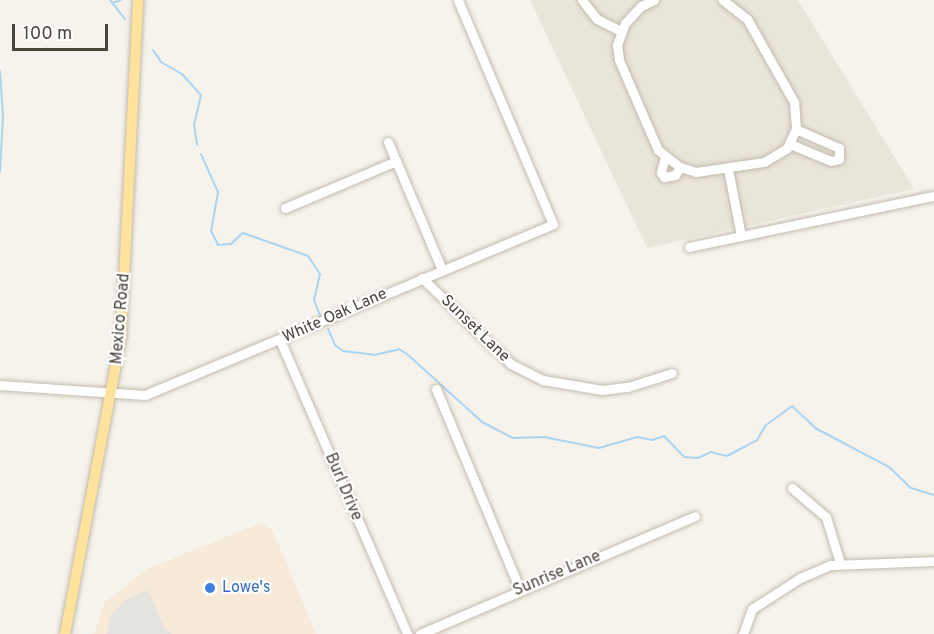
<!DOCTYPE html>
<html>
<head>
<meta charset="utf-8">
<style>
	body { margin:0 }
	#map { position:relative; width:934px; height:634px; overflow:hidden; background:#f6f3ec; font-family:Overpass,sans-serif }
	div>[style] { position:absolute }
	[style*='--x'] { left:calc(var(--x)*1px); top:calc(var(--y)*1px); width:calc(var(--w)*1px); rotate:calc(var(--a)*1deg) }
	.residential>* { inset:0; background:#eae5da }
	.commercial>* { inset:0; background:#f7ead8 }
	.parking>* { inset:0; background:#e5e3e0 }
	.stream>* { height:2px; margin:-1px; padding:0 1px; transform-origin:1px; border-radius:1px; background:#a9d4f2 }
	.roads { filter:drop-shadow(0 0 2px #c2bbae) drop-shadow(0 0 2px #c2bbae) }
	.minor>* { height:9px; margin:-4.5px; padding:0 4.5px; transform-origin:4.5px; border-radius:4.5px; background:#fff }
	.major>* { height:10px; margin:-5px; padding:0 5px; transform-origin:5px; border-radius:5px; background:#ffe39c }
	.dots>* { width:16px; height:16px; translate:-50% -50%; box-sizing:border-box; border:3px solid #fff; border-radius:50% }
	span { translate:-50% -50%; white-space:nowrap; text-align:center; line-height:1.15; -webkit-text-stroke:4.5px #fff; paint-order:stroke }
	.street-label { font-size:16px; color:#4b4439 }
	.shop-label { font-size:16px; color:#366cbe }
	.left { translate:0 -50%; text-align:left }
	.scale { position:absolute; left:12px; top:24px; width:96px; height:27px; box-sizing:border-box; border:3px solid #4b4439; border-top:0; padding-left:8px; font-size:18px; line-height:21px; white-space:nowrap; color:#4b4439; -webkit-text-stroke:4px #fff; paint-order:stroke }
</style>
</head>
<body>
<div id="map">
	<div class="residential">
		<div style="clip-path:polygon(530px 0,798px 0,914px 189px,647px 248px)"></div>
	</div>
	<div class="commercial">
		<div style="clip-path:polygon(261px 523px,272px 529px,316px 634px,94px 634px,104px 603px,147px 569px)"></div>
	</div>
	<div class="parking">
		<div style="clip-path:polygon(148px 590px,163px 625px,172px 634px,107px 634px,111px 615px,125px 600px)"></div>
	</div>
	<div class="stream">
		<div style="--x:110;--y:0;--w:24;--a:52"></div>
		<div style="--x:112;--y:3;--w:9;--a:-18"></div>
		<div style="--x:153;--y:50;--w:14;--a:56"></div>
		<div style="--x:161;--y:62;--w:24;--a:30"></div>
		<div style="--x:182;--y:74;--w:28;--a:48"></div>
		<div style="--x:201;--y:95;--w:31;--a:103"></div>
		<div style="--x:194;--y:125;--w:20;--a:81"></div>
		<div style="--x:0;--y:71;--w:45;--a:86.2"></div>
		<div style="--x:3;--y:116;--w:56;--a:93.1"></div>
		<div style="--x:201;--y:154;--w:42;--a:65.9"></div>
		<div style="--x:218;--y:192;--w:40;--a:100"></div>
		<div style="--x:211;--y:231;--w:16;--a:63"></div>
		<div style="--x:218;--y:245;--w:13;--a:-4"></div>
		<div style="--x:231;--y:244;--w:16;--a:-43"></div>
		<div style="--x:243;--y:233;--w:69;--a:19.5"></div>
		<div style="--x:308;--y:256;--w:22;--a:56"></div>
		<div style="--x:320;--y:274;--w:27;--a:103"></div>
		<div style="--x:314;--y:300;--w:17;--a:69"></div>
		<div style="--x:328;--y:329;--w:17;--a:66"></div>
		<div style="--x:335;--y:345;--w:10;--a:37"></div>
		<div style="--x:343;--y:351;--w:31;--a:7"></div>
		<div style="--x:374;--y:355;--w:26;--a:-13"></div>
		<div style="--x:399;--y:349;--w:9;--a:32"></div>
		<div style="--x:407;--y:354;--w:101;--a:42.2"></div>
		<div style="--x:482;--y:422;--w:35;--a:27"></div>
		<div style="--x:513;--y:438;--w:31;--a:-2"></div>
		<div style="--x:544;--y:437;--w:56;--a:11.3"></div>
		<div style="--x:599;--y:448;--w:40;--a:-16"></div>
		<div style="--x:637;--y:437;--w:15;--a:11"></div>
		<div style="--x:652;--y:440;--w:13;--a:-18"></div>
		<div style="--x:664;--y:436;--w:29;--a:46"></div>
		<div style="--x:684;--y:457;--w:14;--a:4"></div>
		<div style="--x:698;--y:458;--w:14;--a:-25"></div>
		<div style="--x:711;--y:452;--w:16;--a:14"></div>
		<div style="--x:727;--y:456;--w:34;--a:-28"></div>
		<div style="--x:757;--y:440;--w:17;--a:-59"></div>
		<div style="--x:766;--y:425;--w:32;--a:-36"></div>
		<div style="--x:792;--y:406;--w:34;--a:43"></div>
		<div style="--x:817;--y:429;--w:81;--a:27.8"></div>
		<div style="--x:889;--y:467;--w:30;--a:44"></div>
		<div style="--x:911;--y:488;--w:24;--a:17"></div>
	</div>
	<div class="roads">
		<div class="minor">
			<div style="--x:582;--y:0;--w:24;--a:52"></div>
			<div style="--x:597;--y:19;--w:27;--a:27"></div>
			<div style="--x:654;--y:0;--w:14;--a:155"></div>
			<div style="--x:641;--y:6;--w:23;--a:133"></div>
			<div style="--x:625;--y:23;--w:23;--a:110"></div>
			<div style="--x:617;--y:45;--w:15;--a:82"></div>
			<div style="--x:619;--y:60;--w:98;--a:66.6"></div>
			<div style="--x:658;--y:150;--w:28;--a:38"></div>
			<div style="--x:680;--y:167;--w:17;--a:17"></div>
			<div style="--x:696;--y:172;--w:69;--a:-8.4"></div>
			<div style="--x:764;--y:162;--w:27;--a:-31"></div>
			<div style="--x:787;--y:148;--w:21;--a:-65"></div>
			<div style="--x:796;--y:129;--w:27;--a:-94"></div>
			<div style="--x:794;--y:102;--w:95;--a:-119.5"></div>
			<div style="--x:747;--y:19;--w:31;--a:-142"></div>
			<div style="--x:388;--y:142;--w:139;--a:67.1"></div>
			<div style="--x:790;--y:144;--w:44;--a:22.5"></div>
			<div style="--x:831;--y:161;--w:8;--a:-14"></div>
			<div style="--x:839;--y:159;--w:11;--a:-90"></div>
			<div style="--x:839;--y:148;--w:47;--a:-156.2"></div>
			<div style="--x:665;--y:157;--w:16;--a:105"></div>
			<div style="--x:661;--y:172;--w:6;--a:59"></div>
			<div style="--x:664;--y:177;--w:11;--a:-10"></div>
			<div style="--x:675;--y:175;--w:9;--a:-58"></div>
			<div style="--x:728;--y:169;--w:68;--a:79"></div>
			<div style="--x:285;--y:208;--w:121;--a:-22.9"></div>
			<div style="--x:689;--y:247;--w:250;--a:-11.8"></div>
			<div style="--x:422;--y:278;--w:124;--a:44"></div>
			<div style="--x:511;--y:364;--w:36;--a:27"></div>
			<div style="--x:543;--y:380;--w:60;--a:9.6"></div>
			<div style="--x:602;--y:390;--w:26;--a:-7"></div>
			<div style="--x:628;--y:387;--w:46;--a:-17.7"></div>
			<div style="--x:280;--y:340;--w:320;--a:66.6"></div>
			<div style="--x:0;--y:385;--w:145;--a:3.9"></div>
			<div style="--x:145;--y:395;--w:442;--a:-22.7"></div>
			<div style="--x:553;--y:224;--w:243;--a:-113"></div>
			<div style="--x:436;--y:389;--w:218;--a:67.3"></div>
			<div style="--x:792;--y:488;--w:45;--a:40.5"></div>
			<div style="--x:826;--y:517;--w:48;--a:73.1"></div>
			<div style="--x:420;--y:634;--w:299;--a:-23.2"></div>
			<div style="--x:743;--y:634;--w:27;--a:-70"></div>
			<div style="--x:752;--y:609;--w:57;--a:-32.9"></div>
			<div style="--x:800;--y:578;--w:34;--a:-23"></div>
			<div style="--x:831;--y:565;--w:103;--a:-2.2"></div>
		</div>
		<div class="major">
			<div style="--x:65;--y:634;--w:301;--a:-79.3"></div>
			<div style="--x:121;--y:338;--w:338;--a:-87.1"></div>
		</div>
	</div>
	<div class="dots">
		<div style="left:210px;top:588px;background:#3f7fe0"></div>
	</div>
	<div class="street-label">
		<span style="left:335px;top:316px;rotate:-24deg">White Oak Lane</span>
		<span style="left:121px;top:319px;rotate:-85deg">Mexico Road</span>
		<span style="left:475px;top:329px;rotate:44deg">Sunset Lane</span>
		<span style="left:343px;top:487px;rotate:67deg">Burl Drive</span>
		<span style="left:557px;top:574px;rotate:-23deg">Sunrise Lane</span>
	</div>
	<div class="shop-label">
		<span class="left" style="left:222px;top:588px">Lowe's</span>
	</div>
	<div class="scale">100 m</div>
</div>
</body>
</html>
